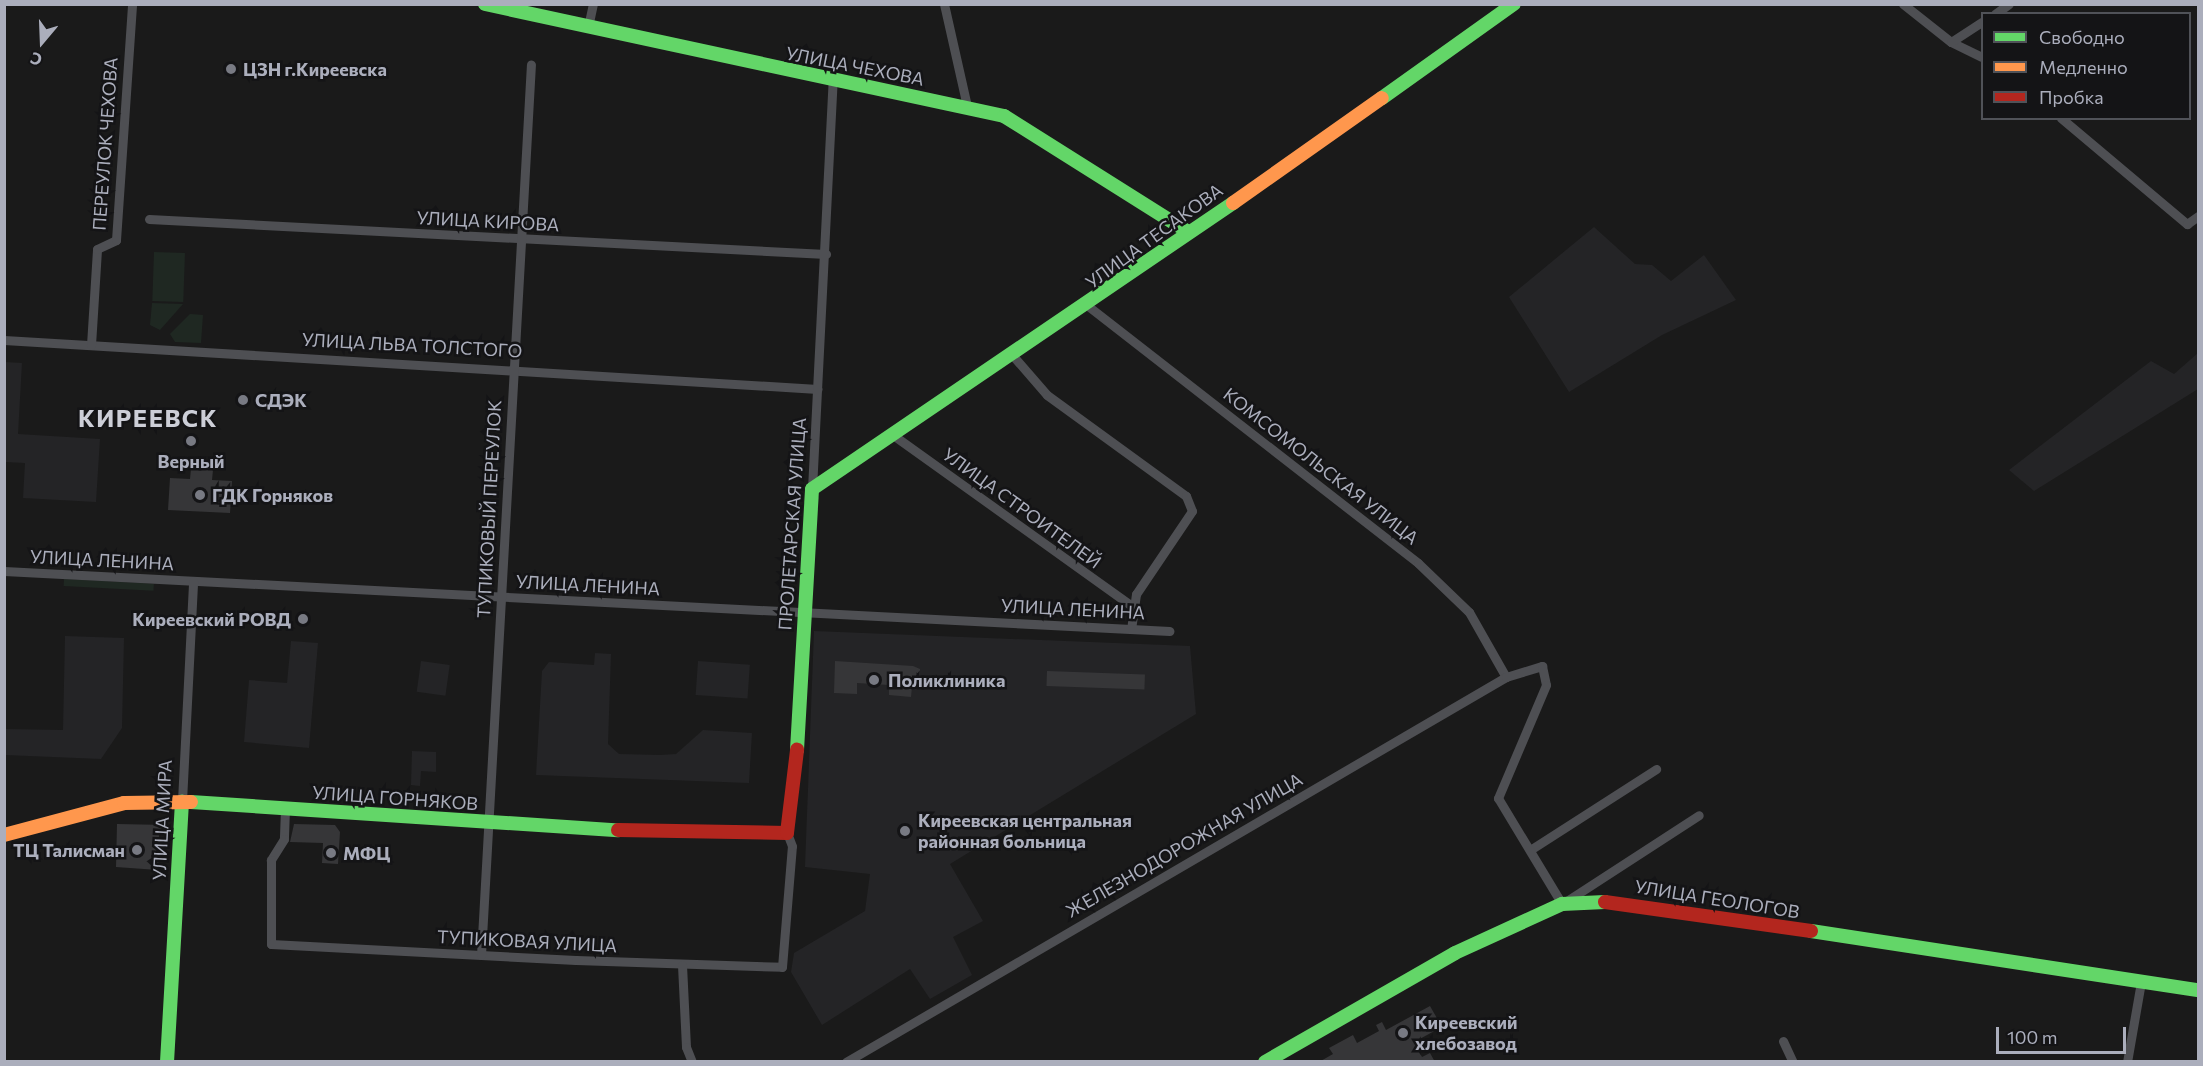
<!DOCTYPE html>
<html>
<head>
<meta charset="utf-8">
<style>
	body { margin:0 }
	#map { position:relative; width:2203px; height:1066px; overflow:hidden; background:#1a1a1a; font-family:Commissioner,sans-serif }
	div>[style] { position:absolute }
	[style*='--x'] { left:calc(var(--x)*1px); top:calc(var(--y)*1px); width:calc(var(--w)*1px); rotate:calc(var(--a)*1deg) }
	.built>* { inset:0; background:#242426; transform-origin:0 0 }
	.green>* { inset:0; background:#1f2822; transform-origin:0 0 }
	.building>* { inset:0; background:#363638; transform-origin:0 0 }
	.street>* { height:9px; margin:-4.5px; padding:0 4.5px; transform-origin:4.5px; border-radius:4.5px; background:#4e4f53 }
	.fast>* { height:14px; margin:-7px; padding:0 7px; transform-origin:7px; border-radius:7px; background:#63d668 }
	.slow>* { height:14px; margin:-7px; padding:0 7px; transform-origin:7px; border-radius:7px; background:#ff974d }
	.jam>* { height:14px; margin:-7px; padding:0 7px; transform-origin:7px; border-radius:7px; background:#b3261e }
	.dots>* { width:16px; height:16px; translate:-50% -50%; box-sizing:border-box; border:3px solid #141416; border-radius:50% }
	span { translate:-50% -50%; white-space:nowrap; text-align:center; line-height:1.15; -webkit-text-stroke:5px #141416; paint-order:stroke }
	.street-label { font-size:18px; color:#abaebc }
	.poi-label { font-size:18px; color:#abaebc; font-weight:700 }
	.left { translate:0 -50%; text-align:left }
	.right { translate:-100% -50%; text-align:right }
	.district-label { font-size:24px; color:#ccced7; font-weight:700; letter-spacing:1.5px }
	.frame { position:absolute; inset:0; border:6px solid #abaebc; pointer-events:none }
	.legend { position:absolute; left:1981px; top:12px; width:210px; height:108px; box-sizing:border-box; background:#141416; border:2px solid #505258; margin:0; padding:8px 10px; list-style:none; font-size:18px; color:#abaebc }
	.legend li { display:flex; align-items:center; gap:12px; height:30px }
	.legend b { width:30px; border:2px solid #505258 }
	.north { position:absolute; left:12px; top:12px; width:60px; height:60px; -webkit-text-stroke:4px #141416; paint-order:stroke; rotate:199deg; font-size:16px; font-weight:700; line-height:24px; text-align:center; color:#abaebc }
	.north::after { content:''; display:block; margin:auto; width:21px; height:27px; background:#abaebc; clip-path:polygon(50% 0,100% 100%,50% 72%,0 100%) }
	.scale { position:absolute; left:1996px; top:1027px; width:130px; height:27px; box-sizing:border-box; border:3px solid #abaebc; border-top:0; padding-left:8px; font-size:18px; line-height:21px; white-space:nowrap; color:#abaebc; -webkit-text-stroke:4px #141416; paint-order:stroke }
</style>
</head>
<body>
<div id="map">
	<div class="built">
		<div style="clip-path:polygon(1594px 227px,1635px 264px,1652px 265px,1671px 281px,1704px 255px,1736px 300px,1662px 335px,1569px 392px,1509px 297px)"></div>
		<div style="clip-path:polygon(2198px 353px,2198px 389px,2034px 491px,2009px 470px,2151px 361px,2174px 374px)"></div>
		<div style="clip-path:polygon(4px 362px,22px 363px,18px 434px,100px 439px,96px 502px,23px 498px,25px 463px,5px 462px)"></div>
		<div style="clip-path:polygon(814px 631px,1190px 646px,1196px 714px,950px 864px,983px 921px,953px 937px,972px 975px,930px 999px,910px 969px,822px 1025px,791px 972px,794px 953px,865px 911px,870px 874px,805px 867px)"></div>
		<div style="clip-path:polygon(65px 636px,124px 638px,122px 728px,101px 759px,5px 755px,5px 729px,63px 730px)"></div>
		<div style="clip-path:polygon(291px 641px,318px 643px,309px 748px,244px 742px,249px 680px,287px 683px)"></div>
		<div style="clip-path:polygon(595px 653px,611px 654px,608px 744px,619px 754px,660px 755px,676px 754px,703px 730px,752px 733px,749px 783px,536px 775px,542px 671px,549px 662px,594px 665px)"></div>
		<div style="left:421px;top:661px;width:29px;height:31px;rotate:8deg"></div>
		<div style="left:698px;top:661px;width:52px;height:34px;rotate:4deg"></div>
		<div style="clip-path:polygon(412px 751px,436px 752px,436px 772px,421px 771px,420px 786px,411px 785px)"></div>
	</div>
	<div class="green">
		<div style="left:154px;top:252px;width:31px;height:49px;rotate:2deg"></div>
		<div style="clip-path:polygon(152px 303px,183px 304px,160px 330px,150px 325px)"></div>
		<div style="clip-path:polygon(190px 314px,203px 315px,201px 343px,175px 342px,170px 334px)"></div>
		<div style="left:64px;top:579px;width:90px;height:7px;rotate:3deg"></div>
	</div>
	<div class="building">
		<div style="clip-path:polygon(202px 462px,213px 470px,212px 480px,232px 481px,230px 513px,168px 510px,170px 478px,190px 479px,191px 469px)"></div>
		<div style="clip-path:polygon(835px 661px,913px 666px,920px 669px,920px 677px,913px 677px,911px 697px,889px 695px,889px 685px,857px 683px,857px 694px,834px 693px)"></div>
		<div style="left:1047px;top:671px;width:98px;height:15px;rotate:2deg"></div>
		<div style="clip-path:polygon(117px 824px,166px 825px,166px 834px,159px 834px,158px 870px,116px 867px)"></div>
		<div style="clip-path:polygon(294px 824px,335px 825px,340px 832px,338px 864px,322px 863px,323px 843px,290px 842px)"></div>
		<div style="clip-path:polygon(1430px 1006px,1442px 1027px,1414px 1042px,1422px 1057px,1430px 1053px,1435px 1062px,1319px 1062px,1333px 1054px,1329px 1048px,1353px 1035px,1357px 1043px,1379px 1031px,1376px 1025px,1382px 1022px,1386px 1030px)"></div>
	</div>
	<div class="street">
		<div style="--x:944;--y:4;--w:105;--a:77.3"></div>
		<div style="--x:1903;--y:4;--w:61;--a:38.4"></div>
		<div style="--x:1951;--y:42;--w:34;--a:26"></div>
		<div style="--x:1995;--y:14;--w:17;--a:-36"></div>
		<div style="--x:588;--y:27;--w:24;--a:-78"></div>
		<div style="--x:1951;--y:42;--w:37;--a:-33"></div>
		<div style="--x:2061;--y:118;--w:165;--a:40.1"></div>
		<div style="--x:2187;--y:224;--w:14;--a:-36"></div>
		<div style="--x:149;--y:219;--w:678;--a:2.96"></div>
		<div style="--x:1088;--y:306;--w:418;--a:37.9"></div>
		<div style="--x:1418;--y:563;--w:71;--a:43.9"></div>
		<div style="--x:1469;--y:612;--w:75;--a:60.4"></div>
		<div style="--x:4;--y:340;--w:815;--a:3.44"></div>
		<div style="--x:91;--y:345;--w:96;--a:-86.4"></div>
		<div style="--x:97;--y:249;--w:21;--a:-25"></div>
		<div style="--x:116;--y:240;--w:237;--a:-86.1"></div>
		<div style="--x:1014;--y:357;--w:50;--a:49"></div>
		<div style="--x:1047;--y:395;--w:172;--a:36"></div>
		<div style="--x:1186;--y:496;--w:16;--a:68"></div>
		<div style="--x:1192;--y:511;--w:100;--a:124"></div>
		<div style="--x:1136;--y:594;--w:34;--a:98"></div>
		<div style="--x:893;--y:435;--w:295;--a:35.6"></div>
		<div style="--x:812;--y:489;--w:409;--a:-87.1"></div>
		<div style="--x:4;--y:571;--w:1167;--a:2.95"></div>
		<div style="--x:182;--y:801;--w:220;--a:-87.1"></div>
		<div style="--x:285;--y:808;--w:31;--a:92"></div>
		<div style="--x:284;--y:839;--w:25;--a:122"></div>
		<div style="--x:271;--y:860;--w:84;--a:90"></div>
		<div style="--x:271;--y:944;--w:305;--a:3"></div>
		<div style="--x:576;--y:960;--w:206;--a:1.9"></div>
		<div style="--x:782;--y:967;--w:121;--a:-85.3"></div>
		<div style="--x:792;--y:846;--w:14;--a:-111"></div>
		<div style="--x:1530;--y:850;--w:150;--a:-32.7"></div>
		<div style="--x:481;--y:955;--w:892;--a:-86.79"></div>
		<div style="--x:682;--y:965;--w:82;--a:87.2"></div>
		<div style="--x:686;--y:1047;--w:16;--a:68"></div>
		<div style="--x:1783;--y:1041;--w:23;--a:65"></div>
		<div style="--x:846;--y:1062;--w:764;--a:-30.26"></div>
		<div style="--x:1506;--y:677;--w:38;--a:-17"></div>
		<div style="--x:1542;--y:666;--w:19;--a:78"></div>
		<div style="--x:1546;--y:685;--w:123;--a:113"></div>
		<div style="--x:1498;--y:798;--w:124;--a:58.9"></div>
		<div style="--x:1562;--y:904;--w:163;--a:-33"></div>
		<div style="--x:2127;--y:1062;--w:81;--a:-80.1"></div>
	</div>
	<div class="fast">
		<div style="--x:485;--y:4;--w:531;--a:12.18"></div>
		<div style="--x:1004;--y:116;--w:218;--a:32.2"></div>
		<div style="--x:1382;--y:98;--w:162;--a:-35.5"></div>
		<div style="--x:797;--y:750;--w:261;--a:-86.7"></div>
		<div style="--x:812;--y:489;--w:509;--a:-34.19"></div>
		<div style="--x:191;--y:802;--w:428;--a:3.8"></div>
		<div style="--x:1811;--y:931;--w:391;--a:8.7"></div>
		<div style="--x:167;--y:1062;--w:261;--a:-86.7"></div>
		<div style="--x:1265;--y:1062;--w:219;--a:-29.8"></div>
		<div style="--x:1455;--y:953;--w:118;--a:-24.6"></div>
		<div style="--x:1562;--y:904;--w:43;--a:-2.7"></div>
	</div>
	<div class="slow">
		<div style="--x:1233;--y:203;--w:182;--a:-35.2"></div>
		<div style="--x:4;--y:835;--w:124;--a:-14.9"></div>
		<div style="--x:124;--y:803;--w:67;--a:-0.9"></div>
	</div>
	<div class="jam">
		<div style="--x:618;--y:830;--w:169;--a:1"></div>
		<div style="--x:787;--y:833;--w:84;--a:-83.1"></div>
		<div style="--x:1605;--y:902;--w:208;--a:8"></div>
	</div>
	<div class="dots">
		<div style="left:231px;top:69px;background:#787a83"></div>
		<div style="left:243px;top:400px;background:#787a83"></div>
		<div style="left:191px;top:441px;background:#787a83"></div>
		<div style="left:200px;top:495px;background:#787a83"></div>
		<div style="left:303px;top:619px;background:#787a83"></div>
		<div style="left:874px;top:680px;background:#787a83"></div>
		<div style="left:905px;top:831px;background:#787a83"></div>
		<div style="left:137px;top:850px;background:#787a83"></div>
		<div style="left:331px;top:853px;background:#787a83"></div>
		<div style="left:1403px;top:1033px;background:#787a83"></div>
	</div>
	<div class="street-label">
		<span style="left:855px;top:66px;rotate:11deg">УЛИЦА ЧЕХОВА</span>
		<span style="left:105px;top:144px;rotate:-86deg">ПЕРЕУЛОК ЧЕХОВА</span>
		<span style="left:488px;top:221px;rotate:3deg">УЛИЦА КИРОВА</span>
		<span style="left:1154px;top:236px;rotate:-36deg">УЛИЦА ТЕСАКОВА</span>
		<span style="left:412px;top:345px;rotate:3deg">УЛИЦА ЛЬВА ТОЛСТОГО</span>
		<span style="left:1321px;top:466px;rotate:38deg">КОМСОМОЛЬСКАЯ УЛИЦА</span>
		<span style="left:1022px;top:508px;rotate:36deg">УЛИЦА СТРОИТЕЛЕЙ</span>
		<span style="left:489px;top:509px;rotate:-87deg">ТУПИКОВЫЙ ПЕРЕУЛОК</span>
		<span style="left:792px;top:524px;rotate:-86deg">ПРОЛЕТАРСКАЯ УЛИЦА</span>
		<span style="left:102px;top:560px;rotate:3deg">УЛИЦА ЛЕНИНА</span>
		<span style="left:588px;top:585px;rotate:3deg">УЛИЦА ЛЕНИНА</span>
		<span style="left:1073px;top:609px;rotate:3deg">УЛИЦА ЛЕНИНА</span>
		<span style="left:395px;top:798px;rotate:4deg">УЛИЦА ГОРНЯКОВ</span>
		<span style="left:162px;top:820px;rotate:-87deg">УЛИЦА МИРА</span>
		<span style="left:1184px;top:845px;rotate:-30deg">ЖЕЛЕЗНОДОРОЖНАЯ УЛИЦА</span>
		<span style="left:1717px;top:899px;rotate:9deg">УЛИЦА ГЕОЛОГОВ</span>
		<span style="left:527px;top:941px;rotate:3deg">ТУПИКОВАЯ УЛИЦА</span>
	</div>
	<div class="poi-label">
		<span class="left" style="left:243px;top:69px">ЦЗН г.Киреевска</span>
		<span class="left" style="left:255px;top:400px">СДЭК</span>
		<span style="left:191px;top:461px">Верный</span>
		<span class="left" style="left:212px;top:495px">ГДК Горняков</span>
		<span class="right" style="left:291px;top:619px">Киреевский РОВД</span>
		<span class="left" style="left:888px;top:680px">Поликлиника</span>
		<span class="left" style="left:918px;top:831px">Киреевская центральная<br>районная больница</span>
		<span class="right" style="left:125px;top:850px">ТЦ Талисман</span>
		<span class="left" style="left:343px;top:853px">МФЦ</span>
		<span class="left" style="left:1415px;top:1033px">Киреевский<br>хлебозавод</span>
	</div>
	<div class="district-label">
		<span style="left:148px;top:418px">КИРЕЕВСК</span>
	</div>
	<div class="frame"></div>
	<ul class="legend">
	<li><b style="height:8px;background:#63d668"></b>Свободно</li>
	<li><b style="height:8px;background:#ff974d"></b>Медленно</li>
	<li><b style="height:8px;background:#b3261e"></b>Пробка</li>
	</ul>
	<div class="north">С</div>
	<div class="scale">100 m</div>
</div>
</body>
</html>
